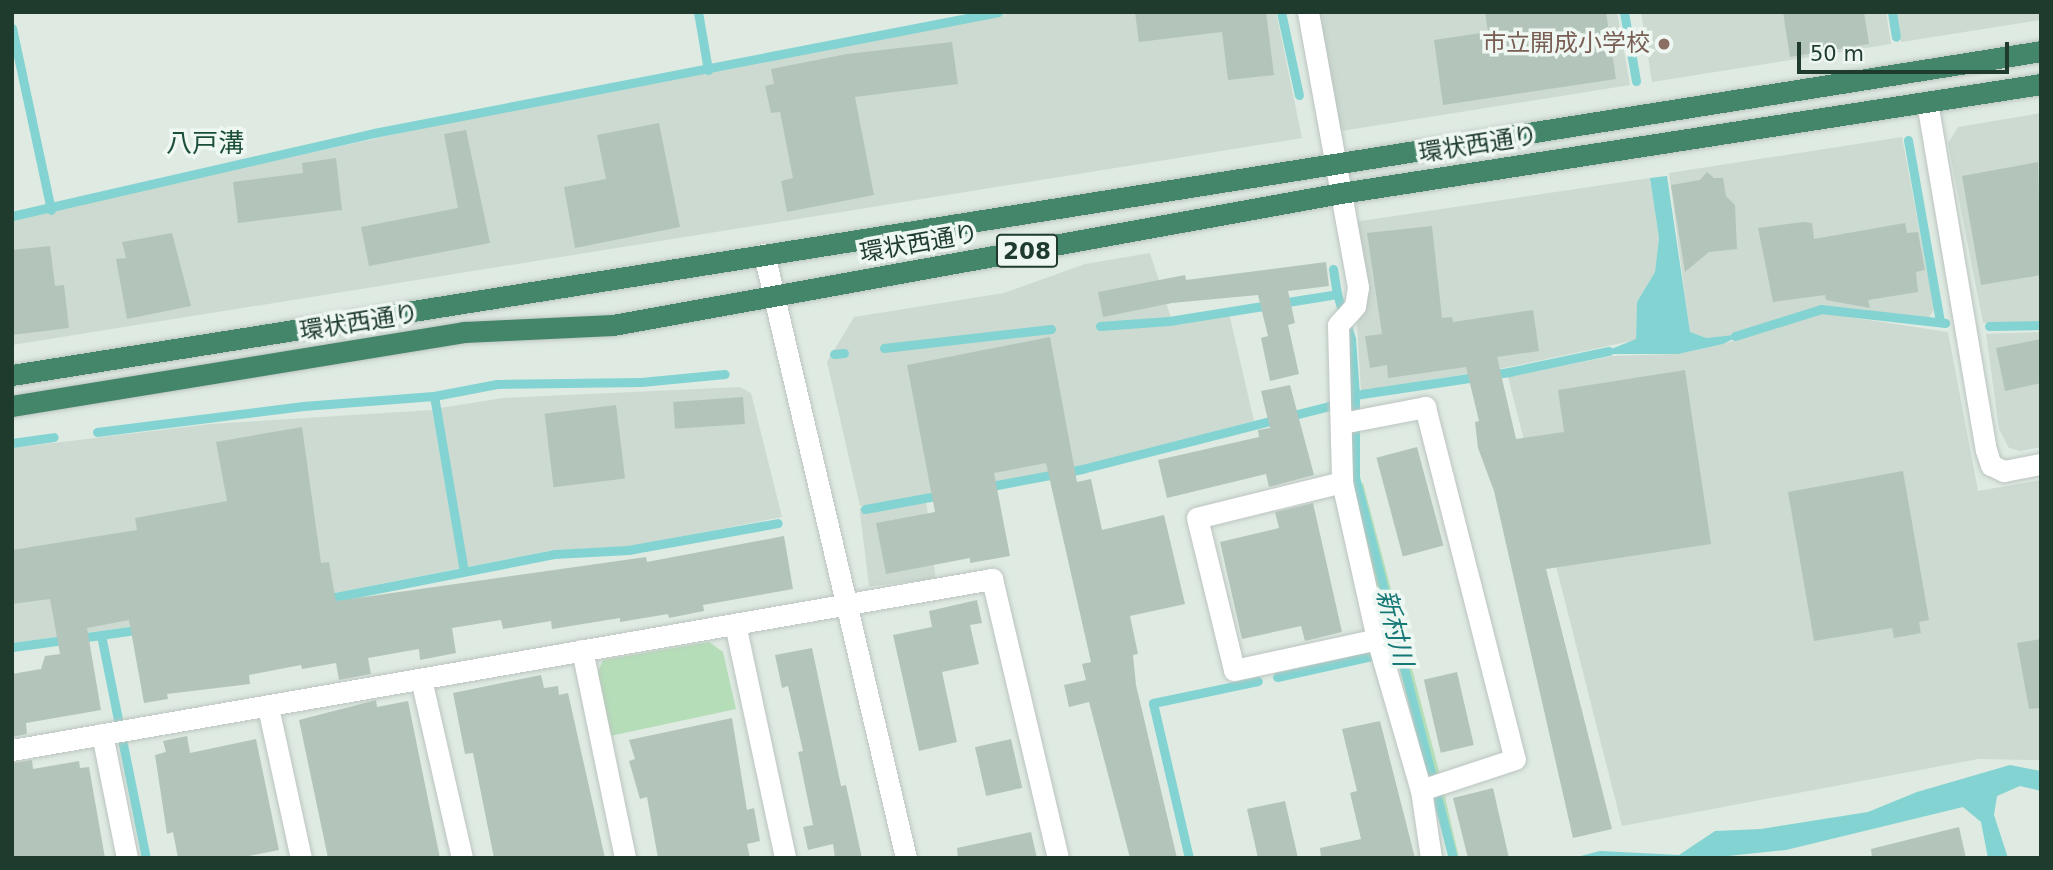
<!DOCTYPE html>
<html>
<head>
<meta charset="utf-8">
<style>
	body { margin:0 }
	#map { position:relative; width:2053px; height:870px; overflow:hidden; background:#deeae2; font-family:"DejaVu Sans","Noto Sans JP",sans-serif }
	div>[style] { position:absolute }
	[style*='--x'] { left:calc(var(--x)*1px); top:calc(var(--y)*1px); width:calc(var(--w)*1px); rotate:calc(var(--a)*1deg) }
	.built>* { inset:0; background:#ccdad1; transform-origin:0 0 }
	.green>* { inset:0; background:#b5ddb8 }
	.water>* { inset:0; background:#82d3d1 }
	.stream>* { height:9px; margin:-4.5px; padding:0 4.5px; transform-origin:4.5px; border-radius:4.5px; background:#82d3d1 }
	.building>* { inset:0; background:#b3c5bb; transform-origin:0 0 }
	.roads { filter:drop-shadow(0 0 2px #bcc4c0) drop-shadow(0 0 2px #bcc4c0) }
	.minor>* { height:21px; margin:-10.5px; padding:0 10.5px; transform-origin:10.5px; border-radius:10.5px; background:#fff }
	.tertiary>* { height:21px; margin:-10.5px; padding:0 10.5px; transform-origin:10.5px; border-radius:10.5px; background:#fff }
	.trunk>* { height:21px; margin:-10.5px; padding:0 10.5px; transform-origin:10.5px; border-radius:10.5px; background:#44866a }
	.dots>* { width:19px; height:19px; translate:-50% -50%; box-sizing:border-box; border:4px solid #eef7f1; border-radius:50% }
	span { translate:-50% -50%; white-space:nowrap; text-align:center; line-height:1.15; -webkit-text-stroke:7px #eef7f1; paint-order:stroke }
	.shield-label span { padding:2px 5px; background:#eef7f1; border:2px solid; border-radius:5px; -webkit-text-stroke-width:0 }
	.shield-label { font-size:23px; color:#1e3b2e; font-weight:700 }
	.education-label { font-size:24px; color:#785e54 }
	.right { translate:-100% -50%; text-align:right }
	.street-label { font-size:24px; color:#1e3b2e }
	.neighbourhood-label { font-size:26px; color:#1a4e37 }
	.water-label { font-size:26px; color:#167977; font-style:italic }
	.frame { position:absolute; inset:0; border:14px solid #1e3b2e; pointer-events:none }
	.scale { position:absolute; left:1797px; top:42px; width:212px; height:32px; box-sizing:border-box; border:4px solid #1e3b2e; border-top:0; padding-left:9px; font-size:21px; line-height:24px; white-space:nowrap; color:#1e3b2e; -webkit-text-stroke:5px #eef7f1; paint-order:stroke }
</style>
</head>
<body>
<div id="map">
	<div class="built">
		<div style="clip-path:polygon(1018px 12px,1276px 12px,1302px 138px,12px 345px,12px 218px,488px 114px)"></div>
		<div style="clip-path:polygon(1317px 12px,1617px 12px,1630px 85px,1335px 132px)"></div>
		<div style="clip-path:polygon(1641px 12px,1886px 12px,1891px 44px,1652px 82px)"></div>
		<div style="clip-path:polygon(1896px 12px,2041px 12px,2041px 20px,1901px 42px)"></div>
		<div style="clip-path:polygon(2041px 113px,2041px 322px,1983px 323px,1948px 143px,1958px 127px)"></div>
		<div style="clip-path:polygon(1902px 137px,1934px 309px,1929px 318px,1822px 305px,1736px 335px,1706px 338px,1690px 333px,1669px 173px)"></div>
		<div style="clip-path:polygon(1650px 178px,1659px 238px,1655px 272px,1637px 302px,1636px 340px,1509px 367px,1361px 391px,1357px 325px,1367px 302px,1354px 222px)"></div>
		<div style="clip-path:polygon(1150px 253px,1171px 318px,1229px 313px,1254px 421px,1079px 467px,860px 506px,827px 362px,854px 317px,1004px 293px,1085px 264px)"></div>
		<div style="clip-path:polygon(1822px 313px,1948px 332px,1978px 491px,2041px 480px,2041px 760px,1978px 759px,1622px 826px,1508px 377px,1612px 356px,1678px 354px,1723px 344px)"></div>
		<div style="clip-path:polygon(2041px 332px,2041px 447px,2020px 451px,2009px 448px,1999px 429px,1986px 334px)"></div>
		<div style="clip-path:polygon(740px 387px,751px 393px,782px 517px,627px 547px,553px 550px,466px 567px,440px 408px,503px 398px)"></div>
		<div style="clip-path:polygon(432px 410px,460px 568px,244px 611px,12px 643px,12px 448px,211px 424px)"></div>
		<div style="left:926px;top:500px;width:79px;height:67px;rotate:83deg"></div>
	</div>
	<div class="green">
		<div style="clip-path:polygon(1363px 483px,1440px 775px,1459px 858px,1450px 858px,1351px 489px)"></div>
		<div style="clip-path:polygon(709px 642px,723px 652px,736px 709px,610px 736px,597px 674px,603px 660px)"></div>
	</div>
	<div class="water">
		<div style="clip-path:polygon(1667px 176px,1690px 332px,1706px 338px,1743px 334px,1723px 344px,1678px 354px,1599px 354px,1636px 339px,1637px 302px,1655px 272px,1659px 238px,1650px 178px)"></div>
		<div style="clip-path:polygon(2010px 765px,2041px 771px,2041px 791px,2020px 786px,1997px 796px,1994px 815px,2008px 858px,1988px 858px,1981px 822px,1963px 807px,1786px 850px,1709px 858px,1573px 858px,1600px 851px,1679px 855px,1715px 831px,1761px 829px,1868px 812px,1917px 792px)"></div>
	</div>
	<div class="stream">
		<div style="--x:698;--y:12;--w:59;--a:80.2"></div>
		<div style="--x:1281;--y:12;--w:85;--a:77.8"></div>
		<div style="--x:1624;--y:12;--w:70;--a:80.1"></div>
		<div style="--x:1892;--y:12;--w:25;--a:81"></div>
		<div style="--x:12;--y:28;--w:186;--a:77.9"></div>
		<div style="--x:1908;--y:140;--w:185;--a:80"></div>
		<div style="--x:12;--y:216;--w:371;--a:-12.9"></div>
		<div style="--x:374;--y:133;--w:636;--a:-10.97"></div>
		<div style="--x:1333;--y:269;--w:25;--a:81"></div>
		<div style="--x:1100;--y:326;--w:69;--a:-4.1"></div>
		<div style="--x:1169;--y:321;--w:170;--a:-9.1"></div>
		<div style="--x:1337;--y:294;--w:47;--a:72.7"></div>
		<div style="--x:1351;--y:339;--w:56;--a:85.9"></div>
		<div style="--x:1355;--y:395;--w:156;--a:-8.5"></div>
		<div style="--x:1509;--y:372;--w:102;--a:-11.9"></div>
		<div style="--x:1989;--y:326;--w:52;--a:-1.1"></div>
		<div style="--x:1735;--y:336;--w:90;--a:-17.4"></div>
		<div style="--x:1821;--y:309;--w:125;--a:6.4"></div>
		<div style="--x:884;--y:348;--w:168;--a:-6.5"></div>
		<div style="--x:834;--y:354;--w:10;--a:-6"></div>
		<div style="--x:434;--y:396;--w:178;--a:80.3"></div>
		<div style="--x:97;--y:432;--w:208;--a:-7.2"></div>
		<div style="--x:303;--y:406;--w:131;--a:-4.4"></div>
		<div style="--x:434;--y:396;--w:64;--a:-10.8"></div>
		<div style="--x:497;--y:384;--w:144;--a:-0.8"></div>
		<div style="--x:641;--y:382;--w:84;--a:-5.4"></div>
		<div style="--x:12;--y:443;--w:42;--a:-8.1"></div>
		<div style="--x:986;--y:487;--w:98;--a:-10.6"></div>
		<div style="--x:1082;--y:469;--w:255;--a:-14.3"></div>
		<div style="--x:1329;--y:406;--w:28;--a:-23"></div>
		<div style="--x:1355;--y:395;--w:82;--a:90"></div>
		<div style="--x:1355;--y:477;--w:393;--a:75.6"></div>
		<div style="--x:865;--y:509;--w:77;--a:-10.4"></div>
		<div style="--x:325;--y:599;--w:233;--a:-11.1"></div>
		<div style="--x:554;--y:554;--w:74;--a:-3.1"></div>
		<div style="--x:628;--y:550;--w:152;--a:-10.2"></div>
		<div style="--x:101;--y:635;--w:41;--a:-8.3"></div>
		<div style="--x:12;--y:647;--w:90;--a:-7.7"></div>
		<div style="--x:101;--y:635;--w:227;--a:78.6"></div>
		<div style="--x:1277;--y:677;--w:97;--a:-12.5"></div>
		<div style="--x:1189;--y:858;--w:159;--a:-103.1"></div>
		<div style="--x:1153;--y:703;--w:107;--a:-11.8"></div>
	</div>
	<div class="building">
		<div style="clip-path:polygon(1135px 12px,1266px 12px,1274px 75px,1228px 80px,1222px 32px,1139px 42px)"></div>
		<div style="clip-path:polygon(1485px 12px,1606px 12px,1616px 79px,1443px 105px,1434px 40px,1488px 32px)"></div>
		<div style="clip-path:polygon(1783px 12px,1864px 12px,1869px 44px,1790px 57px)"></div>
		<div style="clip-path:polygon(952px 42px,958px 84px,855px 97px,874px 195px,787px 212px,781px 181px,793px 178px,780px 112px,771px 113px,765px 86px,774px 84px,771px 69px,847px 54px)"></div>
		<div style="clip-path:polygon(659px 123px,680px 227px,575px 248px,564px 187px,606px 179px,597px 135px)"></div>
		<div style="clip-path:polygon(466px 130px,490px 243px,369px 266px,361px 227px,458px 208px,444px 134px)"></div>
		<div style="clip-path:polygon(336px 158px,342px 210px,238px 223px,233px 182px,303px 173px,302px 163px)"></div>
		<div style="clip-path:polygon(2038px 162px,2041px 275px,1981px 285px,1962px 176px)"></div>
		<div style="clip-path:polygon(1707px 172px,1714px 178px,1723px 178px,1726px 196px,1735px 205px,1737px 249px,1709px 252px,1685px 272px,1671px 185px,1700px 180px)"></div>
		<div style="clip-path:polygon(1803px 222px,1812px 223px,1814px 239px,1905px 223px,1907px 233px,1918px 232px,1925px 270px,1916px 272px,1918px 292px,1868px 300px,1870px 308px,1826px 300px,1825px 295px,1773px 302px,1758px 228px)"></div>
		<div style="clip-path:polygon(1432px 226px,1442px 318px,1452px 317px,1453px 322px,1533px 310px,1539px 351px,1497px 357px,1516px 439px,1564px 432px,1558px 390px,1685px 370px,1711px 544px,1546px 569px,1612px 829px,1573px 838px,1494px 491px,1478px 448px,1475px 422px,1479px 421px,1466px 367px,1388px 378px,1387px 365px,1370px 368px,1365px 336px,1382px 334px,1367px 233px)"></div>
		<div style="clip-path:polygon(172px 233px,191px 306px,127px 319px,116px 259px,126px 258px,122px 242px)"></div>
		<div style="clip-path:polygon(50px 246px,55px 286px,64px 285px,69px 328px,12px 335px,12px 250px)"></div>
		<div style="clip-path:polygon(1326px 262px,1329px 286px,1288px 291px,1295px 323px,1288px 325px,1299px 374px,1270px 381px,1261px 338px,1268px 336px,1258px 295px,1172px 303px,1103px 317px,1098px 292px,1185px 275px,1186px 280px)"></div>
		<div style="clip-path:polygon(1050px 337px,1077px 482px,1091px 479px,1102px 530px,1164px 515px,1185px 604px,1130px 616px,1138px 654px,1133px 655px,1136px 685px,1177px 858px,1130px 858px,1089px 702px,1069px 707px,1064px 685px,1086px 680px,1082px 664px,1091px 662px,1046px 463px,994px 473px,1010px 556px,970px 563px,970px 558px,886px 574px,876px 523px,935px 512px,907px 365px)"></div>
		<div style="clip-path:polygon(2041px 339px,2041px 383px,2005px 391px,1996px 348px)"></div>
		<div style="clip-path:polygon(1290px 385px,1314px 475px,1269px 487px,1266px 474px,1167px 498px,1158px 460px,1259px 437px,1258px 430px,1270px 428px,1261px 391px)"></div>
		<div style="left:743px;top:397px;width:27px;height:70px;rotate:86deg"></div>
		<div style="left:616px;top:405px;width:74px;height:72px;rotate:83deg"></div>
		<div style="clip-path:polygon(302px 427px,321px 563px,329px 562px,336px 601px,646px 557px,647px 562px,784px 536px,793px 589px,703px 605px,704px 611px,669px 618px,668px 614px,620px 622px,620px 618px,552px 629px,551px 621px,503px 629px,501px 620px,452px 628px,456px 653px,420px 660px,419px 649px,368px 658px,371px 674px,339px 680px,336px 663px,302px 669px,301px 665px,249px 675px,250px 684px,167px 694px,168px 699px,144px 703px,129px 620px,87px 628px,101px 710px,26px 723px,27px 734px,12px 737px,12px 674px,41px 669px,45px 656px,60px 654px,50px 599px,12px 604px,12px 550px,137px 530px,135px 518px,227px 501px,216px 442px)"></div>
		<div style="left:1417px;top:447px;width:102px;height:42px;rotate:75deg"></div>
		<div style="clip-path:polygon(1903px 471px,1929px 620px,1919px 622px,1921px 633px,1894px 638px,1892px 628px,1814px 641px,1788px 492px)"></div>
		<div style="clip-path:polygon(1313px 503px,1342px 632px,1305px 641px,1301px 626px,1242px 639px,1220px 542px,1279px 528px,1275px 512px)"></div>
		<div style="clip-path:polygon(977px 600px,982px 623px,970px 625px,979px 664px,942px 672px,957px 742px,919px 751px,893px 635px,932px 627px,929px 611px)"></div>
		<div style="clip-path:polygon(2041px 639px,2041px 708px,2029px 709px,2017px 643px)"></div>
		<div style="clip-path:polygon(812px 648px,841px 786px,846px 785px,862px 858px,835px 858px,833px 844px,808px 850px,803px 827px,813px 825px,798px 752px,803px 751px,788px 686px,782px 688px,775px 655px)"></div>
		<div style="left:1457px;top:672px;width:75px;height:34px;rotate:77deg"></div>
		<div style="clip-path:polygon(541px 675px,544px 688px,558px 686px,559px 695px,568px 693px,605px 858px,494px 858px,473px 753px,465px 754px,453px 693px)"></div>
		<div style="clip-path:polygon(376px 700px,377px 707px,408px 701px,440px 858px,328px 858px,299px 720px)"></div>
		<div style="clip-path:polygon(732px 718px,747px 810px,754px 808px,760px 841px,747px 844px,750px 858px,658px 858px,647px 797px,640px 799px,629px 761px,635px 759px,629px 740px)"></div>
		<div style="clip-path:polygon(1380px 721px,1415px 858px,1321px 858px,1320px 848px,1361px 839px,1350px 793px,1357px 791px,1342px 729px)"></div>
		<div style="clip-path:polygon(187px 736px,190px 753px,256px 739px,279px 850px,239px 858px,178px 858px,173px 832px,167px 834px,155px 755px,166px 752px,163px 741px)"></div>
		<div style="left:1011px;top:739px;width:50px;height:37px;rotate:77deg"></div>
		<div style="clip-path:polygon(32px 760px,33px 769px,79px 761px,80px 768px,89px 767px,105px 858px,12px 858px,12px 763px)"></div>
		<div style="clip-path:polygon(1493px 788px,1509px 858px,1468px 858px,1453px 798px)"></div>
		<div style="clip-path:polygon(1285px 801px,1298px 858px,1258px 858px,1247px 809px)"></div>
		<div style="clip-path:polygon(1959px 827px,1966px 858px,1872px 858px,1871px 849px)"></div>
		<div style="clip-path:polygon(1031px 832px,1037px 858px,958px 858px,957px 848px)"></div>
	</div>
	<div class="roads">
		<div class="minor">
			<div style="--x:1308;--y:12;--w:280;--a:79.7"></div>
			<div style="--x:1358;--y:287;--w:19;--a:99"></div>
			<div style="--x:1355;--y:306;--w:25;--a:132"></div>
			<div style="--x:1338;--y:325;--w:157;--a:88.5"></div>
			<div style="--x:1342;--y:482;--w:161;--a:77.4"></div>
			<div style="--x:1377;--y:639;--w:157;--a:73.8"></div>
			<div style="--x:1421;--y:790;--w:69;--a:81.6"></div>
			<div style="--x:1342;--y:423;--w:85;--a:-10.9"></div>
			<div style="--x:1425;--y:407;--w:363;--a:75.7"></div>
			<div style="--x:1515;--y:759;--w:99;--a:161.7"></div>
			<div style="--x:1342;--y:482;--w:149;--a:166.1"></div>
			<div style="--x:1197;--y:518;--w:156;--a:76.3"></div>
			<div style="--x:1234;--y:670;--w:146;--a:-12.2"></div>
			<div style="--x:735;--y:624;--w:239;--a:77.9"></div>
			<div style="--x:582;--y:650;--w:212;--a:78.3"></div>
			<div style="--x:421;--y:679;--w:184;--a:77.1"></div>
			<div style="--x:268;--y:707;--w:155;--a:77.7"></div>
			<div style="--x:102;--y:734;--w:126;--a:78.6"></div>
			<div style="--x:12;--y:750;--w:995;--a:-9.9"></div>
			<div style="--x:992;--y:579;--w:287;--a:76.7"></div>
		</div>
		<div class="tertiary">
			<div style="--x:1927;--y:102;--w:353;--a:80.4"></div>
			<div style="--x:1986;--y:450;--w:16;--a:72"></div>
			<div style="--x:1991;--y:465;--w:14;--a:25"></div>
			<div style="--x:2004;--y:471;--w:38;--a:-11"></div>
			<div style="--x:764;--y:254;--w:620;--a:76.77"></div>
		</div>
		<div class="trunk">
			<div style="--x:12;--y:375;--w:2055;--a:-9.07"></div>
			<div style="--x:12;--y:406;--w:458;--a:-9.3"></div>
			<div style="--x:464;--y:332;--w:149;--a:-2.7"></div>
			<div style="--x:613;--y:325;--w:740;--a:-10.28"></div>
			<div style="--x:1341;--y:193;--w:708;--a:-8.85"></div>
		</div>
	</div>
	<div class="dots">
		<div style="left:1664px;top:44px;background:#8d6e63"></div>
	</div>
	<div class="shield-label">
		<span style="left:1027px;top:251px">208</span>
	</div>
	<div class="education-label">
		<span class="right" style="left:1650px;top:44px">市立開成小学校</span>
	</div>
	<div class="street-label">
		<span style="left:1478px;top:145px;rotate:-9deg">環状西通り</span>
		<span style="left:919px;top:244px;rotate:-10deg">環状西通り</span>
		<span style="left:359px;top:323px;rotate:-9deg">環状西通り</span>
	</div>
	<div class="neighbourhood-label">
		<span style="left:205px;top:144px">八戸溝</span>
	</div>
	<div class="water-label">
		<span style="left:1394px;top:628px;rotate:76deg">新村川</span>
	</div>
	<div class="frame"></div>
	<div class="scale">50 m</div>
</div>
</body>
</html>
